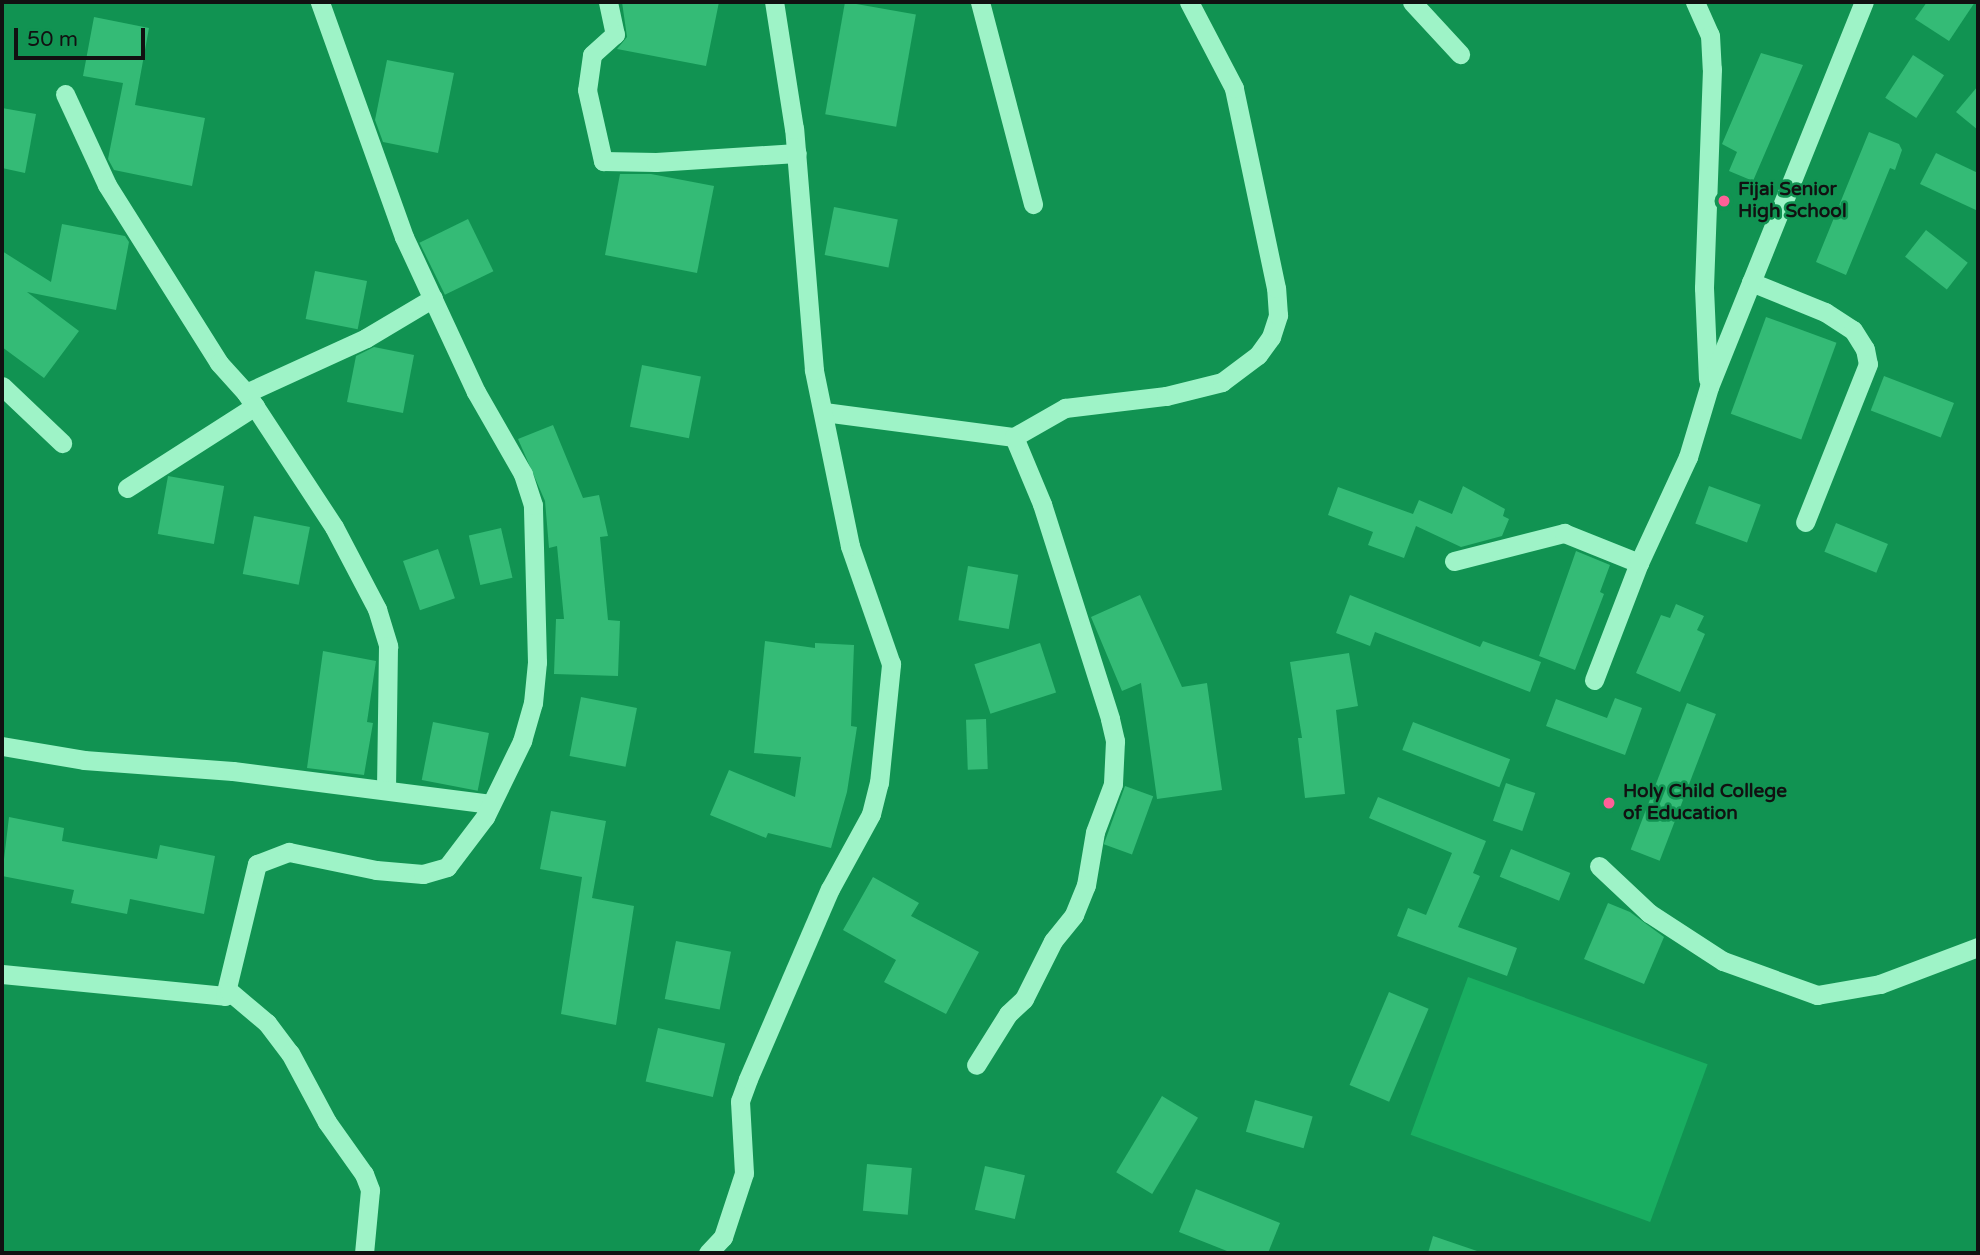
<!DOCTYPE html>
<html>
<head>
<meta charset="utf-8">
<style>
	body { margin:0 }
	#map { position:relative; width:1980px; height:1255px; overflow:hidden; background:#119352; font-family:"Varela Round",sans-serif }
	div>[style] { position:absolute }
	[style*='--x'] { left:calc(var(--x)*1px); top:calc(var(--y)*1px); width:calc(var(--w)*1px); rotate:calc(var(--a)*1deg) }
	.green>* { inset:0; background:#19ae61; transform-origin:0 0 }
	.building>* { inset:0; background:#34bb76; transform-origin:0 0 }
	.minor>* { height:19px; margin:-9.5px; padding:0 9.5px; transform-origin:9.5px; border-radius:9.5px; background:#9ef3c7 }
	.dots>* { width:19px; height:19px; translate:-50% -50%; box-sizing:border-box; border:4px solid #119352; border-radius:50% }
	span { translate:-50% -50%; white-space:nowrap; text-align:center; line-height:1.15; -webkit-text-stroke:5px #119352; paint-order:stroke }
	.poi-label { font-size:19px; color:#111; font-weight:700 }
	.left { translate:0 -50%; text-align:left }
	.frame { position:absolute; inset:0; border:4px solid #111; pointer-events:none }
	.scale { position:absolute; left:14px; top:28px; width:131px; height:32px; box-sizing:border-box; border:4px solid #111; border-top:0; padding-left:9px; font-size:21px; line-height:24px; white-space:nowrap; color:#111; -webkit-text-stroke:5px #119352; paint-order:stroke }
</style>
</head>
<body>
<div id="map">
	<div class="green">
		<div style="left:1468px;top:977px;width:255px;height:168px;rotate:20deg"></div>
	</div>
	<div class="building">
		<div style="clip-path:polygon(622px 2px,719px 2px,706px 66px,617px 49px,627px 37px)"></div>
		<div style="left:845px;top:2px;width:72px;height:114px;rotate:10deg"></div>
		<div style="clip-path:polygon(1927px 2px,1975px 2px,1949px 41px,1915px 19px)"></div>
		<div style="clip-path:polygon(94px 17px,149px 28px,135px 105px,205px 118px,192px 186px,114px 170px,108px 159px,123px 83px,83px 76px)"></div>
		<div style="clip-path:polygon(1761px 53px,1803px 65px,1753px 181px,1729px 171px,1737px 152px,1722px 144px)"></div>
		<div style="left:1913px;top:55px;width:37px;height:51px;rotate:33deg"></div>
		<div style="clip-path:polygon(387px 60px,454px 73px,438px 153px,383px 142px,375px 120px)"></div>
		<div style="clip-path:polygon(1978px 86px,1978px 130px,1956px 112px)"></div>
		<div style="clip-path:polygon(2px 108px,36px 114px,25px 173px,2px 168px)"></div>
		<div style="clip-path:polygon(1869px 132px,1899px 144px,1902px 150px,1895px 170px,1890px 168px,1846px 275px,1816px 262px)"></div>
		<div style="clip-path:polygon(1936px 153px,1978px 173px,1978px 211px,1920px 184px)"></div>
		<div style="clip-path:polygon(620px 174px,651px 174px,714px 186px,697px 273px,605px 255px)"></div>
		<div style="left:834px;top:207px;width:65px;height:49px;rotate:11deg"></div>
		<div style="left:468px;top:219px;width:58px;height:54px;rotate:64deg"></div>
		<div style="clip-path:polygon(62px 224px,125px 236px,129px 242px,116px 310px,27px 292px,79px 331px,44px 378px,2px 347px,2px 251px,51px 282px)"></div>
		<div style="left:1926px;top:230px;width:53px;height:34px;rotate:38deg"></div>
		<div style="left:315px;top:271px;width:53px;height:49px;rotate:11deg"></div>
		<div style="left:1766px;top:317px;width:75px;height:103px;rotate:20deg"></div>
		<div style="clip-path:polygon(374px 347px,414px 355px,403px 413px,347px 402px,356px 356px)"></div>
		<div style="left:642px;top:365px;width:60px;height:63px;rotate:11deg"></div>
		<div style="left:1884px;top:376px;width:75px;height:37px;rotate:21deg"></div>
		<div style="clip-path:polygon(553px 425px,583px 498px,599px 495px,608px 536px,600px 537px,608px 620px,620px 621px,618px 676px,554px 674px,556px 619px,564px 619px,557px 546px,549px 548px,545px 501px,518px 439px)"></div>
		<div style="left:168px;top:476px;width:57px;height:59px;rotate:10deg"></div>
		<div style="clip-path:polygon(1463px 486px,1505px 509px,1503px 516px,1509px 519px,1502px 536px,1461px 547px,1416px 526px,1404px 558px,1368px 545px,1373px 532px,1328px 515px,1338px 487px,1413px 514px,1419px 500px,1452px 514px)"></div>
		<div style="left:1709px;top:486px;width:55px;height:40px;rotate:20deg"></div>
		<div style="left:254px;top:516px;width:57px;height:59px;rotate:11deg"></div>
		<div style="left:1836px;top:523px;width:56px;height:31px;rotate:22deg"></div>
		<div style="left:501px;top:528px;width:51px;height:33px;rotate:77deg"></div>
		<div style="left:438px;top:549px;width:52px;height:37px;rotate:71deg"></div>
		<div style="clip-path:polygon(1576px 551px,1610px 565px,1600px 592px,1604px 594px,1575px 670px,1539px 656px)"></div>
		<div style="left:968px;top:566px;width:51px;height:55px;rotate:10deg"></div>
		<div style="clip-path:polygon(1140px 595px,1182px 687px,1207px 683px,1222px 790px,1157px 799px,1141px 683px,1122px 691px,1091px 617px)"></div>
		<div style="clip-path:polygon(1350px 595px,1480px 647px,1483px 641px,1541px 662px,1530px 692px,1375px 632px,1370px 646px,1336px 633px)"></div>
		<div style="clip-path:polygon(1676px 604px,1704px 616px,1697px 630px,1705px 634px,1680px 692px,1636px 673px,1661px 615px,1670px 618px)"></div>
		<div style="clip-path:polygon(765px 641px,815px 648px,815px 643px,854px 645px,851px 726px,857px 727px,847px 792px,831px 848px,768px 833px,766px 838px,710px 815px,729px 770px,795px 797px,801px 757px,754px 753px)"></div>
		<div style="left:1040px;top:643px;width:52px;height:69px;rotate:72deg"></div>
		<div style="clip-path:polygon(323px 651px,376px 661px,367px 722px,373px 723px,364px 775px,307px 768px)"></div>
		<div style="clip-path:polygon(1349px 653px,1358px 706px,1336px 710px,1345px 794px,1305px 798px,1298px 738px,1302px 738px,1290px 662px)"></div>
		<div style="left:581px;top:697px;width:57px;height:60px;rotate:11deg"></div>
		<div style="clip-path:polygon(1615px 698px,1642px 708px,1625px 755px,1546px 726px,1556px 699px,1607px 718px)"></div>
		<div style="left:1687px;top:703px;width:31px;height:157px;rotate:21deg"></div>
		<div style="left:986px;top:719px;width:50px;height:20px;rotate:88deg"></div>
		<div style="left:433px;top:722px;width:57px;height:59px;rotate:11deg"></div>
		<div style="left:1413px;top:722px;width:104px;height:30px;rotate:21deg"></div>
		<div style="left:1506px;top:783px;width:31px;height:40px;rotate:19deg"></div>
		<div style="left:1125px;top:786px;width:30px;height:62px;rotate:20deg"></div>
		<div style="clip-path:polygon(1378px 797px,1486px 841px,1473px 873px,1480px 876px,1458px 927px,1517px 948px,1507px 976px,1397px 936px,1408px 908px,1426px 915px,1452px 853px,1369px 818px)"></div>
		<div style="clip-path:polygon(551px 811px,606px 821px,592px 898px,634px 906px,616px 1025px,561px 1014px,582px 877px,540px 869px)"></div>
		<div style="clip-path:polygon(9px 817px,64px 828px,62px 841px,157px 859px,160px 845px,215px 856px,204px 914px,130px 899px,127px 914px,71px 903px,74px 890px,2px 876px)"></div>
		<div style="left:1511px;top:849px;width:64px;height:30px;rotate:22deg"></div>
		<div style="clip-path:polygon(873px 877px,919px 903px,911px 916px,979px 952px,946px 1014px,884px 982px,896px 960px,843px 930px)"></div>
		<div style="clip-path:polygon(1608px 903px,1630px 912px,1664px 937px,1644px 984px,1584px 959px)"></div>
		<div style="left:676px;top:941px;width:56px;height:59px;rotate:11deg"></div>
		<div style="left:1389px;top:992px;width:43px;height:101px;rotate:23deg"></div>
		<div style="left:658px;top:1028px;width:69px;height:55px;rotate:13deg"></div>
		<div style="left:1162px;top:1096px;width:42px;height:89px;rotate:31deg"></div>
		<div style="left:1255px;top:1100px;width:60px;height:33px;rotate:16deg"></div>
		<div style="left:867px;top:1164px;width:45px;height:47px;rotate:5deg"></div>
		<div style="left:985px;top:1166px;width:41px;height:45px;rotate:13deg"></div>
		<div style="clip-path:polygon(1196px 1189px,1280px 1223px,1268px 1253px,1232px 1253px,1179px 1232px)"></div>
		<div style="clip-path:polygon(1433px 1236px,1477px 1251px,1476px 1253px,1428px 1253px)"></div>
	</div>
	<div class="minor">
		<div style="--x:608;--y:2;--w:33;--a:78"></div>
		<div style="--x:615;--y:34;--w:31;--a:138"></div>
		<div style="--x:592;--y:55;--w:35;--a:98"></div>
		<div style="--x:587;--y:90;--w:73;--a:77.3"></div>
		<div style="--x:603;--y:161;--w:53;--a:1.1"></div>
		<div style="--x:656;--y:162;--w:141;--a:-3.7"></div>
		<div style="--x:980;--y:2;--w:209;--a:75.3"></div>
		<div style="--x:1412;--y:2;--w:71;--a:47.3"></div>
		<div style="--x:1695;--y:2;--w:36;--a:66"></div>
		<div style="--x:1710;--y:35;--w:34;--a:87"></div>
		<div style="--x:1712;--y:69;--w:219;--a:92.1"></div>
		<div style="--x:1704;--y:288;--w:91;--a:87.5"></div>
		<div style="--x:65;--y:94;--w:100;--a:65.2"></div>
		<div style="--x:107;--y:185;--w:210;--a:57.8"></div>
		<div style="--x:219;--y:363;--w:40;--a:48"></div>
		<div style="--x:246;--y:393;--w:160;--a:56.7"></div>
		<div style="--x:334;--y:527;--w:93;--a:62.3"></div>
		<div style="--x:377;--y:609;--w:39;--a:73"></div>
		<div style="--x:388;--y:646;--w:143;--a:90.8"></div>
		<div style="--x:1751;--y:282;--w:80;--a:22.1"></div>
		<div style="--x:1825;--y:312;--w:33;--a:33"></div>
		<div style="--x:1853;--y:330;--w:22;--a:58"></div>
		<div style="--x:1865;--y:349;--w:15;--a:79"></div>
		<div style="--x:1868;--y:364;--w:170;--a:111.7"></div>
		<div style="--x:2;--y:386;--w:83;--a:43.5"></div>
		<div style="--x:246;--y:393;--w:132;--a:-24.6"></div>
		<div style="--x:366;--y:338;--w:78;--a:-30.8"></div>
		<div style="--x:824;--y:412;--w:192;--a:7.5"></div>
		<div style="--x:1014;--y:437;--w:73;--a:67.3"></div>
		<div style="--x:1042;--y:504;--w:225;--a:72.4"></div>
		<div style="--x:1110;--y:719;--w:23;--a:77"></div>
		<div style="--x:1115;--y:741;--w:43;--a:92.7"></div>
		<div style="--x:1113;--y:784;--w:51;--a:110.6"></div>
		<div style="--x:1095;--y:832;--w:54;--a:99.6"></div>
		<div style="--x:1086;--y:885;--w:32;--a:112"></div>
		<div style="--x:1074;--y:915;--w:33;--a:129"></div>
		<div style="--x:1053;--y:941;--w:65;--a:116.6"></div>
		<div style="--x:1024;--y:999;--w:22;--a:137"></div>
		<div style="--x:1008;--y:1014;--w:60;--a:122.1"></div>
		<div style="--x:1014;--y:437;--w:59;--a:-29.6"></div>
		<div style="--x:1065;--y:408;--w:102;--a:-6.8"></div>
		<div style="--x:1166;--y:396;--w:58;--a:-14"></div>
		<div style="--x:1222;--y:382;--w:45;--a:-36.9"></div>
		<div style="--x:1258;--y:355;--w:22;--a:-54"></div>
		<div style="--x:1271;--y:337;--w:23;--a:-72"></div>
		<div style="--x:1278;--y:315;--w:27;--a:-94"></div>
		<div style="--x:1276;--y:288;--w:204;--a:-101.9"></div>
		<div style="--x:1234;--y:88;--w:97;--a:-117.6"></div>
		<div style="--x:127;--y:488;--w:152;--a:-32.6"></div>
		<div style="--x:1454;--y:561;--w:114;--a:-14.3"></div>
		<div style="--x:1564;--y:533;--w:81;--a:21.8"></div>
		<div style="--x:1594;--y:680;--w:125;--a:-69"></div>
		<div style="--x:1639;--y:563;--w:117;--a:-65.2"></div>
		<div style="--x:1688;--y:457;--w:73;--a:-73.3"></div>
		<div style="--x:1709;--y:387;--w:415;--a:-68.1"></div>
		<div style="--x:2;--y:746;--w:83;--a:9.7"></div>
		<div style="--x:84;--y:760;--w:149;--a:4.2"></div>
		<div style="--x:233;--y:771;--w:260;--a:7.3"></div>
		<div style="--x:1599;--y:866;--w:69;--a:43.2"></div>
		<div style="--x:1649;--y:913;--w:88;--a:33"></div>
		<div style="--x:1723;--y:961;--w:100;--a:19.9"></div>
		<div style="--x:1817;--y:995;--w:64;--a:-9.9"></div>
		<div style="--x:1880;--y:984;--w:105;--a:-20.7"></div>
		<div style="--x:2;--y:974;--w:224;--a:5.6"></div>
		<div style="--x:225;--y:996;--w:136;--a:-76.4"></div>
		<div style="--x:257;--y:864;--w:34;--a:-21"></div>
		<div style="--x:289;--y:852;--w:89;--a:11.7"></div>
		<div style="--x:376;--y:870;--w:47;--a:4.9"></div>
		<div style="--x:423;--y:874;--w:25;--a:-16"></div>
		<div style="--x:447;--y:867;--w:63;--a:-52.8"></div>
		<div style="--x:485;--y:817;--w:85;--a:-64"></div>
		<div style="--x:522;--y:741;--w:40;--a:-74"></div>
		<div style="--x:533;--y:703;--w:41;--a:-84.4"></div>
		<div style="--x:537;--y:662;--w:157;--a:-91.5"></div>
		<div style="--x:533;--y:505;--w:33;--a:-108"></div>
		<div style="--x:523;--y:474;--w:95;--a:-119.8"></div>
		<div style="--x:476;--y:392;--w:171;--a:-114.9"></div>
		<div style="--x:404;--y:237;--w:250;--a:-109.7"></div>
		<div style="--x:229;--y:991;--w:50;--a:40.1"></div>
		<div style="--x:267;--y:1023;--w:38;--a:53"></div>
		<div style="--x:290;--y:1053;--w:78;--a:61.8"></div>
		<div style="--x:327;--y:1122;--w:64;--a:54.6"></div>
		<div style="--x:364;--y:1174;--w:17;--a:69"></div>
		<div style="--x:370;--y:1190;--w:63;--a:95.4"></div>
		<div style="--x:708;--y:1253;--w:22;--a:-47"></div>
		<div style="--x:723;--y:1237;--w:67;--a:-71.8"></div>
		<div style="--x:744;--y:1173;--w:72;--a:-93.2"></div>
		<div style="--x:740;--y:1101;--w:23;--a:-70"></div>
		<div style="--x:748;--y:1079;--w:207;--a:-66.7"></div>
		<div style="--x:830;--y:889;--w:85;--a:-61.3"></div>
		<div style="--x:871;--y:814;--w:32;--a:-76"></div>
		<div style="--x:879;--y:783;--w:120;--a:-84.2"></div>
		<div style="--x:891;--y:664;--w:125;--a:-109.2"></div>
		<div style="--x:850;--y:546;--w:180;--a:-101.6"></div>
		<div style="--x:814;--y:370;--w:242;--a:-94.7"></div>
		<div style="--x:794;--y:129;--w:129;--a:-98.9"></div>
	</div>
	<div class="dots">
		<div style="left:1724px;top:201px;background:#ff6098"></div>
		<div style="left:1609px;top:803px;background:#ff6098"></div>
	</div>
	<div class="poi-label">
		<span class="left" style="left:1738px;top:201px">Fijai Senior<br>High School</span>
		<span class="left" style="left:1623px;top:803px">Holy Child College<br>of Education</span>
	</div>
	<div class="frame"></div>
	<div class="scale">50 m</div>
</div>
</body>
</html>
